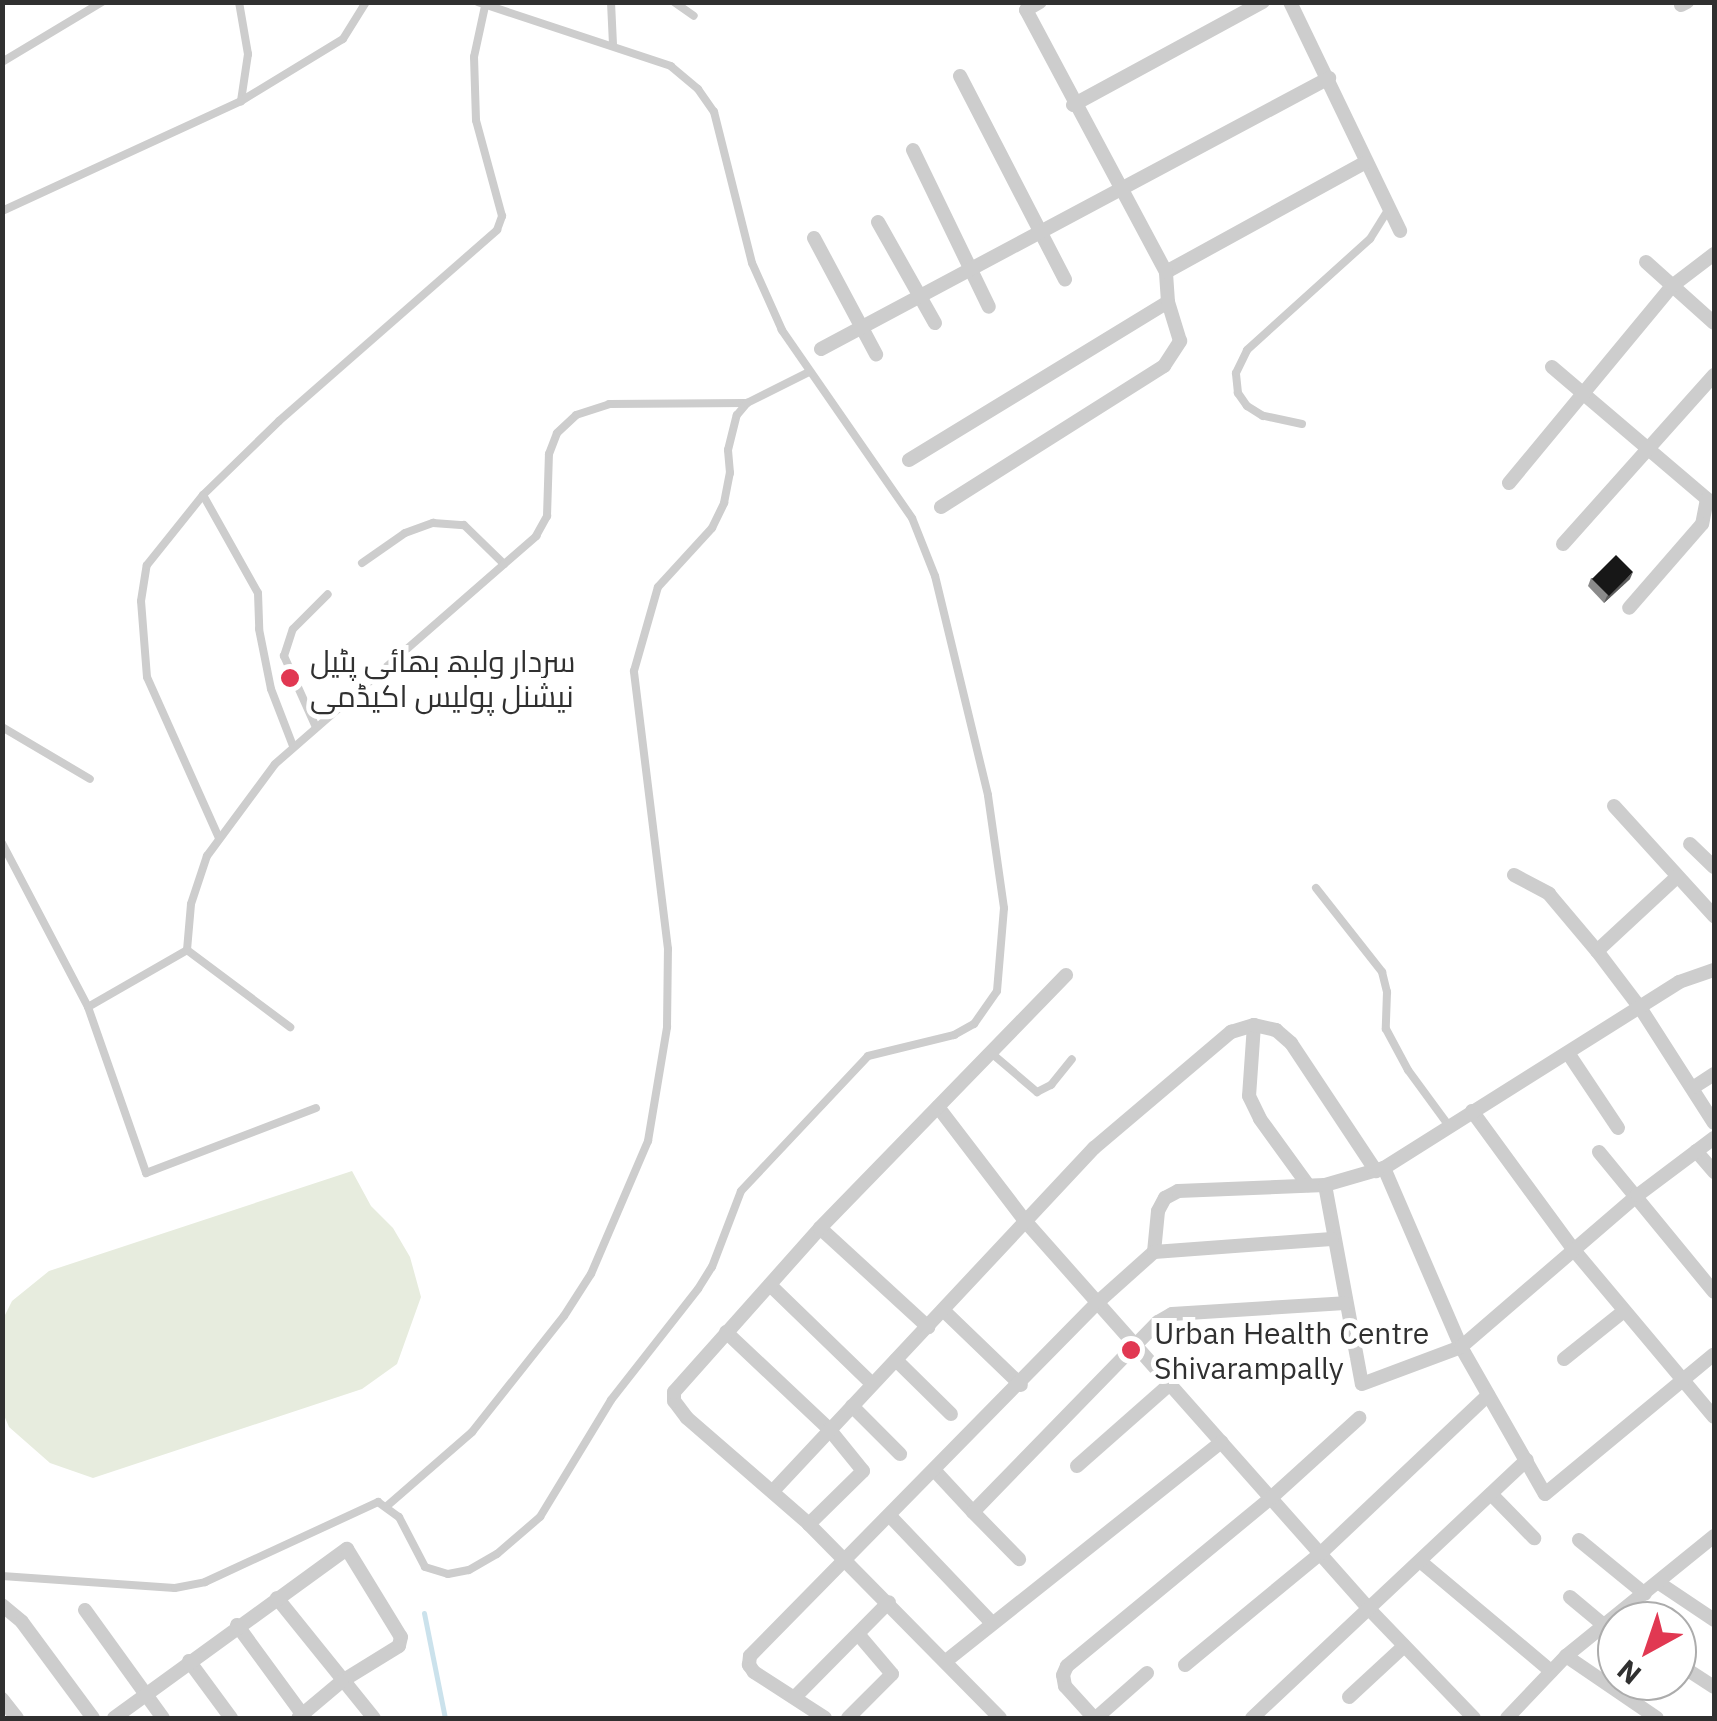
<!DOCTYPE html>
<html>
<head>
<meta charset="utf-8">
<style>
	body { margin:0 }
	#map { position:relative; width:1717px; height:1721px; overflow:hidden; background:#fff; font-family:"IBM Plex Sans",Cairo,sans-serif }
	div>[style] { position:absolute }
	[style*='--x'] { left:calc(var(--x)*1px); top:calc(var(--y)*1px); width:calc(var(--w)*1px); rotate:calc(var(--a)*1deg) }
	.green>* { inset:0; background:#e7ecde }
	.stream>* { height:5px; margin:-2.5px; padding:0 2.5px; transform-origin:2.5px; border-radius:2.5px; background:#cbe2ec }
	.service>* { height:8px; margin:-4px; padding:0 4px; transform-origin:4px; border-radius:4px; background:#cdcdcd }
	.minor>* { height:14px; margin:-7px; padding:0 7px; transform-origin:7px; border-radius:7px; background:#cdcdcd }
	.wall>* { inset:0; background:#8b8b8b }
	.shaded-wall>* { inset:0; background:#5d5d5d }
	.building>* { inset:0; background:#171717; transform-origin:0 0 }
	.dots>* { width:28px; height:28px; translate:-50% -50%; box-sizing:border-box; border:5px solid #fff; border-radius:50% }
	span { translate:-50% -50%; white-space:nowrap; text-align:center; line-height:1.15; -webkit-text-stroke:10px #fff; paint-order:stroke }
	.poi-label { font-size:30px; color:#303030 }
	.left { translate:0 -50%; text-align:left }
	.frame { position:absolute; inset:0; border:5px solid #303030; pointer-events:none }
	.north { position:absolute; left:1597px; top:1601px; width:100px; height:100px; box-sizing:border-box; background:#fff; border:2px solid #acacac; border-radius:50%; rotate:220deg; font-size:28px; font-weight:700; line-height:40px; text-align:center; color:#303030 }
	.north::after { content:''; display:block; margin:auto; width:35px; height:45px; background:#e13852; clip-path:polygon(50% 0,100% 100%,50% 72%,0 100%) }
</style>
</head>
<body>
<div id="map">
	<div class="green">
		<div style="clip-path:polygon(352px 1171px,371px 1206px,393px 1228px,410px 1257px,421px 1297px,397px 1364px,362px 1389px,93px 1478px,50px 1463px,9px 1427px,3px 1413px,3px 1319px,12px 1301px,49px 1271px)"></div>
	</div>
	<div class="stream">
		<div style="--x:424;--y:1613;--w:107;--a:78.7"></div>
	</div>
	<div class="service">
		<div style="--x:239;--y:2;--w:53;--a:80.2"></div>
		<div style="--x:248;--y:54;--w:48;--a:98.5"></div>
		<div style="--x:611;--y:2;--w:43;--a:87.3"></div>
		<div style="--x:674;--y:2;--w:24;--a:35"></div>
		<div style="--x:2;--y:62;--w:117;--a:-31"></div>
		<div style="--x:2;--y:211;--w:263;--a:-24.7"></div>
		<div style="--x:241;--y:101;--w:119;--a:-31.3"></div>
		<div style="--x:343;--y:39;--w:44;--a:-58.1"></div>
		<div style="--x:1302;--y:424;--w:40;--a:-168"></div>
		<div style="--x:1263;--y:416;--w:19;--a:-148"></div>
		<div style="--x:1247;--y:406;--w:16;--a:-125"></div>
		<div style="--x:1238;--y:393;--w:20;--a:-96"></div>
		<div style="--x:1236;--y:373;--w:25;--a:-64"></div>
		<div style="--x:1247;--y:350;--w:166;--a:-42.1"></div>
		<div style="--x:1370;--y:239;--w:36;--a:-58"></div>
		<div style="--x:203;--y:495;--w:112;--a:60.7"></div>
		<div style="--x:258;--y:593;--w:36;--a:88"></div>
		<div style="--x:259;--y:629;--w:61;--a:78.7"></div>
		<div style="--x:271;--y:689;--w:61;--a:68.9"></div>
		<div style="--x:362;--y:563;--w:52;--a:-34.9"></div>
		<div style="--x:405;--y:533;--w:30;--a:-20"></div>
		<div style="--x:433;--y:523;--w:31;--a:4"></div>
		<div style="--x:464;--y:525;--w:56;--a:44.3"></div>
		<div style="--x:315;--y:725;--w:76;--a:-114.2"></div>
		<div style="--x:284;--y:656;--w:28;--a:-72"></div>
		<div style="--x:293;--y:629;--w:49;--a:-45"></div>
		<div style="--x:2;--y:727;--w:102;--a:30.6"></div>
		<div style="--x:219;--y:838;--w:176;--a:-114.1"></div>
		<div style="--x:147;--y:677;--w:76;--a:-94.5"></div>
		<div style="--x:141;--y:601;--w:36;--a:-81"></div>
		<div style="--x:147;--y:565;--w:90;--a:-51.3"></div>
		<div style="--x:203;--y:495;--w:106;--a:-44.2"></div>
		<div style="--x:279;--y:421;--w:290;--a:-41.2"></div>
		<div style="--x:497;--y:230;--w:15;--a:-70"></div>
		<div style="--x:502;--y:216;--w:99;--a:-105.2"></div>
		<div style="--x:476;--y:120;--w:63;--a:-91.8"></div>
		<div style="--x:474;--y:57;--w:52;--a:-77.8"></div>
		<div style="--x:2;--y:843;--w:185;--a:62.3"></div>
		<div style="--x:88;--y:1007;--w:176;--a:70.7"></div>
		<div style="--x:146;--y:1173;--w:182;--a:-20.9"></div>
		<div style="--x:1316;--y:888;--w:107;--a:51.8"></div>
		<div style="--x:1382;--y:972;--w:21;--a:76"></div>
		<div style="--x:1387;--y:992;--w:37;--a:92"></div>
		<div style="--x:1386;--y:1029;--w:47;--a:61.8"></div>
		<div style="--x:1408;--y:1070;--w:69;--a:53.8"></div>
		<div style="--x:187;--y:950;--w:46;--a:-85"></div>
		<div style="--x:191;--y:904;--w:51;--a:-71.6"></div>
		<div style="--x:207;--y:856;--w:114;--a:-53.5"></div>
		<div style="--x:275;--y:764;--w:347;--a:-41.1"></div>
		<div style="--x:536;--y:536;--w:23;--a:-61"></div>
		<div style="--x:547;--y:516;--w:62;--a:-88.2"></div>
		<div style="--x:549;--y:454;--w:22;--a:-69"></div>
		<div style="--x:557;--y:433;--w:26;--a:-43"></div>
		<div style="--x:576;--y:415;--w:35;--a:-18"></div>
		<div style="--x:609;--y:404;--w:138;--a:-0.4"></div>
		<div style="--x:88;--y:1007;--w:114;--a:-29.9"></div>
		<div style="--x:187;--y:950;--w:129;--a:36.8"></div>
		<div style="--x:990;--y:1052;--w:62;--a:40.4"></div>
		<div style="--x:1037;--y:1092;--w:16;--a:-27"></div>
		<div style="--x:1051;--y:1085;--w:33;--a:-51"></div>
		<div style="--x:387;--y:1506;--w:113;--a:-41"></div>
		<div style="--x:472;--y:1432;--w:148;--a:-51.6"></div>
		<div style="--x:564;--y:1316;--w:50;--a:-57.3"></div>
		<div style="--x:591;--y:1274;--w:145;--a:-66.8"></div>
		<div style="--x:648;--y:1141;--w:116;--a:-80.5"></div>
		<div style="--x:667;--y:1027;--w:78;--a:-89.3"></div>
		<div style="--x:668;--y:949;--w:280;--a:-97"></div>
		<div style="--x:634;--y:671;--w:87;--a:-74.1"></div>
		<div style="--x:658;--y:587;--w:80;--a:-47.5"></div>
		<div style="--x:712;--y:528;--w:28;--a:-64"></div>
		<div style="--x:724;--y:503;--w:31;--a:-79"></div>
		<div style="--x:730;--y:473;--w:23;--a:-95"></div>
		<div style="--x:728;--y:450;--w:36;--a:-76"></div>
		<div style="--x:737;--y:415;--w:16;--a:-50"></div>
		<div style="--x:747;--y:403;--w:69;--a:-26.6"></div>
		<div style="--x:2;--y:1576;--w:173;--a:4"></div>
		<div style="--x:175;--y:1588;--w:31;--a:-11"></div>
		<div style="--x:205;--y:1582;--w:191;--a:-24.8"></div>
		<div style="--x:378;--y:1502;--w:26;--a:36"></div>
		<div style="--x:399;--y:1517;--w:56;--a:62.5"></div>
		<div style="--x:425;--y:1567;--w:24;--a:17"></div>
		<div style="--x:448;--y:1574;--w:21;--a:-11"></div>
		<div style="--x:469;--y:1570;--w:32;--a:-30"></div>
		<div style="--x:497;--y:1554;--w:57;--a:-40.7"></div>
		<div style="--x:540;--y:1517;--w:137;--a:-58.7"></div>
		<div style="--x:611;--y:1400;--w:141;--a:-51.9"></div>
		<div style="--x:698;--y:1289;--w:26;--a:-58"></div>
		<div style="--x:712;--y:1267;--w:81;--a:-69.1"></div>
		<div style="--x:741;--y:1191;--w:185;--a:-46.7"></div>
		<div style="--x:868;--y:1056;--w:89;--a:-13.7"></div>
		<div style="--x:954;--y:1035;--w:23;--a:-29"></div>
		<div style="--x:974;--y:1024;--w:40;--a:-55.1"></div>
		<div style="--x:997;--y:991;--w:83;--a:-85.2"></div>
		<div style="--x:1004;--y:908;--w:114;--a:-98.1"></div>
		<div style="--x:988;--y:795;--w:225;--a:-103.6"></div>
		<div style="--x:935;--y:576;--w:62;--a:-111.6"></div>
		<div style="--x:912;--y:518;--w:229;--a:-124.7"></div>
		<div style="--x:782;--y:330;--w:73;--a:-114.1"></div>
		<div style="--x:752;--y:263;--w:156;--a:-104.1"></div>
		<div style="--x:714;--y:112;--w:28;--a:-125"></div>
		<div style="--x:698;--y:89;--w:35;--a:-140"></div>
		<div style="--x:671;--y:66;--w:203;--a:-161.7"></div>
	</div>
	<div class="minor">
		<div style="--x:1290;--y:2;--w:254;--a:64.3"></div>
		<div style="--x:1681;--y:5;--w:7;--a:-27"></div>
		<div style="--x:960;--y:76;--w:229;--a:62.7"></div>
		<div style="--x:1073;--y:105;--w:216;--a:-28.5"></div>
		<div style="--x:913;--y:150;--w:174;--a:64.2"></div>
		<div style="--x:878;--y:222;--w:116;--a:60.6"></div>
		<div style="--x:814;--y:238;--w:132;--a:61.9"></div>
		<div style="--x:1646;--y:262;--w:91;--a:41.9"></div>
		<div style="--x:1166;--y:272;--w:228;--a:-28.8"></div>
		<div style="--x:821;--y:349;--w:576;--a:-28.08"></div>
		<div style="--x:1552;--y:367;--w:204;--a:40.4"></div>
		<div style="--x:1707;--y:499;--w:25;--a:101"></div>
		<div style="--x:1702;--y:524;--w:111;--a:131"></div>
		<div style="--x:909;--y:460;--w:303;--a:-31.4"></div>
		<div style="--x:1509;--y:483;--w:256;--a:-50.4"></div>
		<div style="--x:1672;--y:286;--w:53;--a:-37.3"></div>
		<div style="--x:941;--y:507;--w:264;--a:-32.3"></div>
		<div style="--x:1164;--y:366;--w:30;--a:-57"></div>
		<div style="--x:1180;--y:341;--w:41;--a:-107.1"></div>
		<div style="--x:1168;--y:302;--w:30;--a:-94"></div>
		<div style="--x:1166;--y:272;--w:297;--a:-118.1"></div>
		<div style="--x:1026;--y:10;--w:16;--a:-30"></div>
		<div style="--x:1563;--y:544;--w:227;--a:-48.2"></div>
		<div style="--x:1614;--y:806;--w:149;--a:47.7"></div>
		<div style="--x:1690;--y:844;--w:33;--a:44"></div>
		<div style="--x:1514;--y:875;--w:40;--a:28"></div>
		<div style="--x:1549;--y:894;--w:75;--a:49.9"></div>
		<div style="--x:1597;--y:951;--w:73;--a:52.8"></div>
		<div style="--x:1641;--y:1009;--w:135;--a:57.4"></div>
		<div style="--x:1597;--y:951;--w:109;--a:-42.8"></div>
		<div style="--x:1254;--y:1025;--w:71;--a:94"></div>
		<div style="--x:1249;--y:1096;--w:25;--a:64"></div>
		<div style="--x:1260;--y:1119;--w:82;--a:54"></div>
		<div style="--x:1568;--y:1053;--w:90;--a:56.3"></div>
		<div style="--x:1694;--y:1087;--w:24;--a:-33"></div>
		<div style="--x:938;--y:1107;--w:145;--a:52.6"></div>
		<div style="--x:1026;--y:1222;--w:519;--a:48.44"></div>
		<div style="--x:1370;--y:1610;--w:150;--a:46.1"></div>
		<div style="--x:1472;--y:1111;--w:171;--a:53.8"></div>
		<div style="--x:1573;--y:1249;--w:219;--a:50"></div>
		<div style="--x:1696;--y:1151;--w:28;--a:49"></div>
		<div style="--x:1599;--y:1152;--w:181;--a:50.6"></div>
		<div style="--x:1384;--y:1168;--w:195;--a:66.7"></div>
		<div style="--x:1461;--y:1347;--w:169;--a:60.3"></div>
		<div style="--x:1545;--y:1494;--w:219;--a:-39.6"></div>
		<div style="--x:1325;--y:1185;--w:202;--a:79.5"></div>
		<div style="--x:1362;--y:1384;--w:106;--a:-20.5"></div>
		<div style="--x:1461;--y:1347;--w:233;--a:-40.7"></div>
		<div style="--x:1638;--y:1195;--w:95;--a:-36.9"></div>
		<div style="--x:820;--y:1228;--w:147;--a:42.5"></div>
		<div style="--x:1154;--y:1252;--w:41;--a:-84.4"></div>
		<div style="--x:1158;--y:1211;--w:15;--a:-62"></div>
		<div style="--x:1165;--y:1198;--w:15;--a:-28"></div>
		<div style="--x:1178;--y:1191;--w:147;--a:-2.3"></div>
		<div style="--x:1325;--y:1185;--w:61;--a:-16.1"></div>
		<div style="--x:1384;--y:1168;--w:349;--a:-32.2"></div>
		<div style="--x:1679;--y:982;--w:37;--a:-19"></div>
		<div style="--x:770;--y:1285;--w:142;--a:44.1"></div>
		<div style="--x:943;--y:1310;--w:108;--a:43.9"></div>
		<div style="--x:726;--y:1332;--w:141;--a:43.3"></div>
		<div style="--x:829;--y:1429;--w:54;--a:51"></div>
		<div style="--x:863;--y:1471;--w:76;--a:135.5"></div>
		<div style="--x:1564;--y:1359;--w:77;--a:-38.7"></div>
		<div style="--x:896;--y:1360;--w:77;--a:44.5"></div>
		<div style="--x:852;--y:1406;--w:68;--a:45"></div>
		<div style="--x:1077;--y:1466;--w:124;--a:-41.4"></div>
		<div style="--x:935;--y:1471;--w:56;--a:47.2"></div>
		<div style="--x:973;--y:1512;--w:265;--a:-45.8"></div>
		<div style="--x:1158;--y:1322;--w:16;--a:-30"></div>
		<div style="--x:1172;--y:1314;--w:173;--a:-3.6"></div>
		<div style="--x:773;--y:1491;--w:470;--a:-46.9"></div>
		<div style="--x:1094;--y:1148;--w:180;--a:-40.3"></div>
		<div style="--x:1231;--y:1032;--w:24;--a:-17"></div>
		<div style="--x:1254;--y:1025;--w:23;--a:13"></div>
		<div style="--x:1276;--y:1030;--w:20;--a:41"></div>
		<div style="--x:1291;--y:1043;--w:154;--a:56.4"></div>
		<div style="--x:1491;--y:1494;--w:62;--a:45.7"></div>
		<div style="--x:973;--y:1512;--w:66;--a:45.6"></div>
		<div style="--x:890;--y:1516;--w:148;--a:46.4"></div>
		<div style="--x:1579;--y:1540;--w:85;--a:39.3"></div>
		<div style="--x:1421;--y:1562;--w:170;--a:40"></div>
		<div style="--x:1659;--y:1583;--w:66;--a:33.9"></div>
		<div style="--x:1570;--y:1597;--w:47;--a:39.8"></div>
		<div style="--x:277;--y:1598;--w:154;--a:51.1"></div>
		<div style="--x:2;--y:1605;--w:26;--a:40"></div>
		<div style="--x:22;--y:1622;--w:119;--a:53.5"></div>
		<div style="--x:85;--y:1610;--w:133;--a:54.2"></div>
		<div style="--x:237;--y:1625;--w:115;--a:53.8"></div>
		<div style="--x:1566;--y:1656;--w:110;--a:34.3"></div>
		<div style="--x:189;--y:1661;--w:71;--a:53.6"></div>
		<div style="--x:946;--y:1661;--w:352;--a:-38.5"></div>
		<div style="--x:1677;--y:1663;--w:44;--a:33"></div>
		<div style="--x:1185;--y:1665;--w:176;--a:-39.5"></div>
		<div style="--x:1321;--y:1553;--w:230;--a:-43.4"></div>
		<div style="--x:796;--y:1696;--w:132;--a:-45.3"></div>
		<div style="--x:1349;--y:1697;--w:75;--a:-42.8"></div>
		<div style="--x:2;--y:1699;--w:24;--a:52"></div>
		<div style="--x:114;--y:1718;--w:288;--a:-36"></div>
		<div style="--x:347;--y:1549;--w:103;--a:58.5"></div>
		<div style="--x:401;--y:1637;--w:9;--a:103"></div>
		<div style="--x:399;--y:1646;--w:67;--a:148.4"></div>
		<div style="--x:342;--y:1681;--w:57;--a:139.9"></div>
		<div style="--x:825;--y:1718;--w:85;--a:-147.1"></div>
		<div style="--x:754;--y:1672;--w:9;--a:-126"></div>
		<div style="--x:749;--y:1665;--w:9;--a:-84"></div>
		<div style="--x:750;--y:1656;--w:496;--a:-45.5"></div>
		<div style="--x:1098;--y:1302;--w:75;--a:-41.8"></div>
		<div style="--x:1154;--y:1252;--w:178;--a:-4.2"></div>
		<div style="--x:848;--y:1718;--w:62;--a:-45"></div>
		<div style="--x:892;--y:1674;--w:52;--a:-130.4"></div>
		<div style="--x:1000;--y:1718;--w:272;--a:-134.6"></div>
		<div style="--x:809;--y:1524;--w:162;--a:-139"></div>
		<div style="--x:687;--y:1418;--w:21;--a:-127"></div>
		<div style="--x:674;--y:1401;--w:9;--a:-90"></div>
		<div style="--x:674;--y:1392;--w:220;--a:-48.3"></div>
		<div style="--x:820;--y:1228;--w:353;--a:-45.8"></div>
		<div style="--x:1094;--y:1718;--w:43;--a:-132.2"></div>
		<div style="--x:1065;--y:1686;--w:11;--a:-100"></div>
		<div style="--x:1063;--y:1675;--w:10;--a:-66"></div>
		<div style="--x:1067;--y:1666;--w:266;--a:-39.5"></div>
		<div style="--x:1272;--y:1497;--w:118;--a:-42.2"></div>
		<div style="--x:1096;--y:1718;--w:68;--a:-41.4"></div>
		<div style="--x:1252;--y:1718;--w:377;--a:-43.2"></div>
		<div style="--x:1507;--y:1718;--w:86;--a:-46.4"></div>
		<div style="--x:1566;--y:1656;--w:191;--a:-39"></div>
	</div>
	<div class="wall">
		<div style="clip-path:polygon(1591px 578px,1630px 579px,1604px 603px,1588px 586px)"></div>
	</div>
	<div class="shaded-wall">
		<div style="clip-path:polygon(1633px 572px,1630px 579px,1604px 603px,1607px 596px)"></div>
	</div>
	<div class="building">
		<div style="left:1616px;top:555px;width:24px;height:34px;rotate:45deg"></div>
	</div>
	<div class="dots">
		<div style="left:290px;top:678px;background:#e13852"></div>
		<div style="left:1131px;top:1350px;background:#e13852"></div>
	</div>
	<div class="poi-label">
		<span class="left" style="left:310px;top:678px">سردار ولبھ بھائی پٹیل<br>نیشنل پولیس اکیڈمی</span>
		<span class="left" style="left:1154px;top:1350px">Urban Health Centre<br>Shivarampally</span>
	</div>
	<div class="frame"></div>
	<div class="north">N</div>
</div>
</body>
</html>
